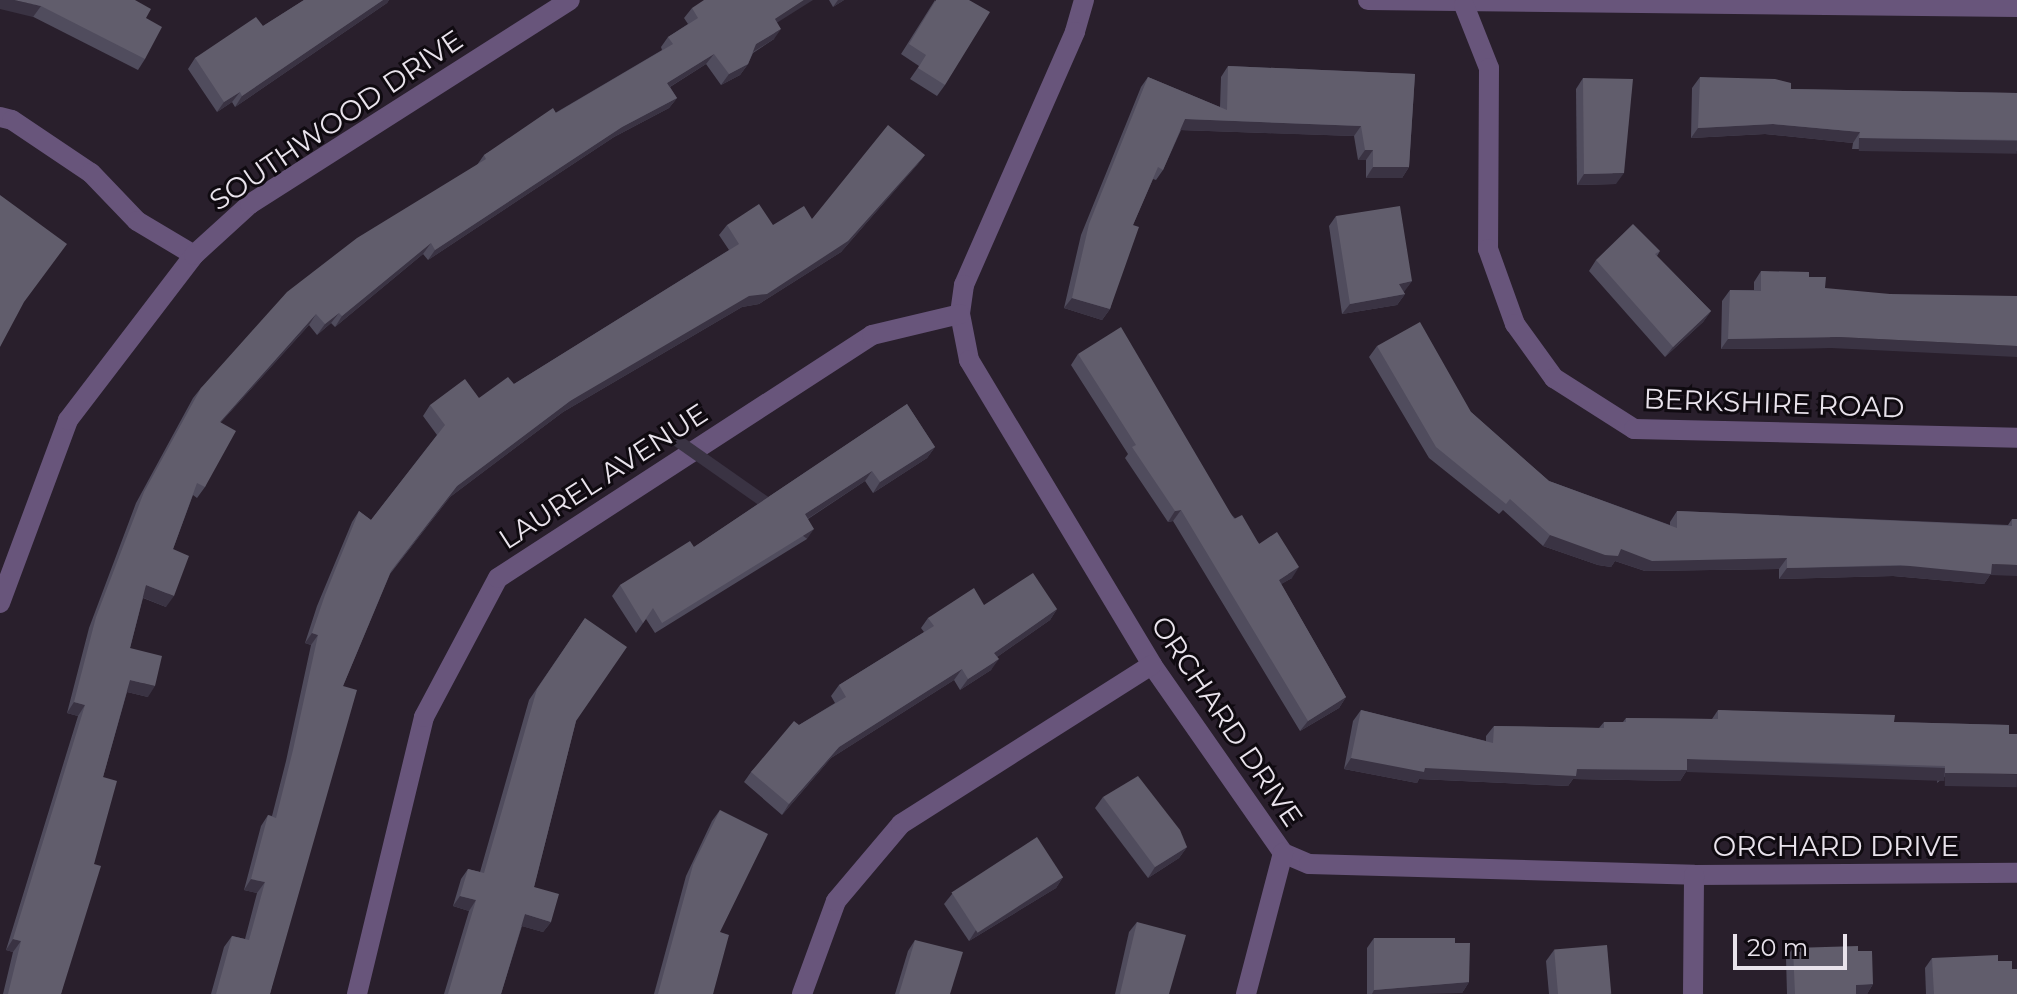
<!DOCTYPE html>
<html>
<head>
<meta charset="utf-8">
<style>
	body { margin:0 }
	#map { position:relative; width:2017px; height:994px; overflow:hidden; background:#291f2c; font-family:Montserrat,sans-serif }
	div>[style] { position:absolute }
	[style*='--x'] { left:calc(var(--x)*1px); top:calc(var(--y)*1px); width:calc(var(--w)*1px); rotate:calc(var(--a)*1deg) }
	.minor>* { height:20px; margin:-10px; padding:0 10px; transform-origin:10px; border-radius:10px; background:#68557b }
	.wall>* { inset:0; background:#504c5d }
	.shaded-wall>* { inset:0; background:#3a3343; transform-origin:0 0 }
	.building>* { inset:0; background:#615d6c; transform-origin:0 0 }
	span { translate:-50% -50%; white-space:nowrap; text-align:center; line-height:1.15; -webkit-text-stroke:6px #0f0a10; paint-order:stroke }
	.street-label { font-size:28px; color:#e9e3ec }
	.scale { position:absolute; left:1733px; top:934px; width:114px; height:36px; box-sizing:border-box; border:4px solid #e9e3ec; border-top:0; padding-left:10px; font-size:24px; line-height:28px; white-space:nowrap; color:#e9e3ec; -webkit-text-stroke:6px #0f0a10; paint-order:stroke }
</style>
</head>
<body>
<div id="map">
	<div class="minor">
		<div style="--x:1084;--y:0;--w:33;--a:106"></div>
		<div style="--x:1075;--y:32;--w:276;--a:113.7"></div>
		<div style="--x:964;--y:285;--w:29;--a:98"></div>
		<div style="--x:960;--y:314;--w:47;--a:78.9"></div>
		<div style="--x:969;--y:360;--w:356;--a:59"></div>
		<div style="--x:1152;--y:665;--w:229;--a:55.1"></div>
		<div style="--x:1283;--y:853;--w:28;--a:23"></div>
		<div style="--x:1309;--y:864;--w:385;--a:1.6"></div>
		<div style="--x:1694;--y:875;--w:323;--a:-0.4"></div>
		<div style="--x:1368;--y:0;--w:649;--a:0.62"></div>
		<div style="--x:1464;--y:5;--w:68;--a:68.4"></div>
		<div style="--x:1489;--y:68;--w:181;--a:90.3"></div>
		<div style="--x:1488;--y:249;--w:80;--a:70.2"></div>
		<div style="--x:1515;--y:324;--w:67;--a:54.2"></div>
		<div style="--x:1554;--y:378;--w:95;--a:32.5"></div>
		<div style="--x:1634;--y:429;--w:383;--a:1.3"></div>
		<div style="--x:0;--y:117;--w:12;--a:14"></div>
		<div style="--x:12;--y:120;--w:95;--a:33.9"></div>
		<div style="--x:91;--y:173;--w:66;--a:46.2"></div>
		<div style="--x:137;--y:221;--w:66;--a:30.8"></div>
		<div style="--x:0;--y:603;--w:195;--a:-69.6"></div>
		<div style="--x:68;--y:420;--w:208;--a:-52.6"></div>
		<div style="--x:194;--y:255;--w:76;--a:-42.3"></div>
		<div style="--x:250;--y:204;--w:379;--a:-32.5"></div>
		<div style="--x:357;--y:994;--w:285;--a:-76.4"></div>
		<div style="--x:424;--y:717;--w:157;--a:-62"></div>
		<div style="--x:498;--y:578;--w:446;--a:-33"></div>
		<div style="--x:872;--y:335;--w:90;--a:-13.4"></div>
		<div style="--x:802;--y:994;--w:99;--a:-69.9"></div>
		<div style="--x:836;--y:901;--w:101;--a:-49.8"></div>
		<div style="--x:901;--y:824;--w:297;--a:-32.4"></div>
		<div style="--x:1246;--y:994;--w:146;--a:-75.3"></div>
		<div style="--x:1693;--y:994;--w:119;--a:-89.5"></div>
	</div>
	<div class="wall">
		<div style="clip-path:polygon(0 0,146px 18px,145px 59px,138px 70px)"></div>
		<div style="clip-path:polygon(304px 0,389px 0,387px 3px,235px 107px,232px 102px,217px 112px,188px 69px,195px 58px,263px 26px)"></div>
		<div style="clip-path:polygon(829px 0,844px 0,833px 7px)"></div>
		<div style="clip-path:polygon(935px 0,945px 85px,937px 96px,910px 79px,919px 66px,901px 54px)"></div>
		<div style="clip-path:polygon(692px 8px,777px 23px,774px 39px,753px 53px,748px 64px,740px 75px,721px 85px,706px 64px,670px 87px,677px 98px,669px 108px,614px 137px,428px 260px,423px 254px,335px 327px,331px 323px,317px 335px,309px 325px,221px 422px,205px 487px,197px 498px,193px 495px,173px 549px,166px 607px,143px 598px,130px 648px,148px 697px,127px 692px,103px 777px,94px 864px,61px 994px,3px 994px,13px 952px,6px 950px,78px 716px,67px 713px,89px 628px,136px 503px,193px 398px,201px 388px,477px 165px,484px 155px,662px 50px,661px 47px,668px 37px,688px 24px,684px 18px)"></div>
		<div style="clip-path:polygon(1228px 66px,1415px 74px,1409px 167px,1402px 178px,1366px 178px,1366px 160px,1358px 160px,1354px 136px,1181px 130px,1163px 170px,1156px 180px,1153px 179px,1133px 225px,1110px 309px,1102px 320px,1064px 308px,1081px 235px,1141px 87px,1148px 77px,1220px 107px,1221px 77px)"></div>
		<div style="clip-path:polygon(1700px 77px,1791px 89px,2017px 93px,2017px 151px,1852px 149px,1853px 143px,1765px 134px,1691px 138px,1692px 88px)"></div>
		<div style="clip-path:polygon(1583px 78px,1616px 184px,1577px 185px,1576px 89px)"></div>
		<div style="clip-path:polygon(925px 155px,917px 165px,841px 252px,759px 304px,742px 307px,563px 412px,450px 497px,390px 574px,343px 686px,270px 994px,211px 994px,224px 947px,232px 936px,245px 939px,257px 893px,244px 890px,261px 826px,268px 815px,272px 816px,286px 761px,311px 645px,305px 643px,317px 606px,352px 522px,359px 511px,371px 520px,437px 435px,423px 416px,430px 405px,479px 398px,514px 384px,729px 250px,719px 235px,727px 225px,773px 225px,812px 219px)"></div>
		<div style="clip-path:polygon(1336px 216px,1412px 281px,1403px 292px,1405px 294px,1397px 305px,1342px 314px,1329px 226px)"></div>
		<div style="clip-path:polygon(1660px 251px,1657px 256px,1711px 311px,1703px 322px,1665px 357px,1589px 271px,1596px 260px)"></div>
		<div style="clip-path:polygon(1761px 271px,1809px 277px,1825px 288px,1831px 348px,1721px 349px,1722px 301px,1730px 290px,1754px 290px,1754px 282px)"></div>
		<div style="clip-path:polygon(1377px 346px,1471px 412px,1549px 481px,1670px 525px,1670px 522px,1677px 511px,2008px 525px,2012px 519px,2017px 519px,1990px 575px,1984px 584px,1893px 576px,1779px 579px,1779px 569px,1645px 571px,1615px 561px,1611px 567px,1598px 565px,1543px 546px,1503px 510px,1499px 514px,1429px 458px,1369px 357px)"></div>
		<div style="clip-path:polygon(1078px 354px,1292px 578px,1281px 584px,1346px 697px,1339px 708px,1300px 731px,1173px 521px,1168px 522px,1125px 458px,1128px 454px,1071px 365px)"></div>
		<div style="clip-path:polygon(907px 404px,935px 447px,927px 458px,873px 493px,865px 481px,808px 519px,807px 539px,655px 633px,646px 619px,636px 633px,612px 596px,620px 585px,694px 547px)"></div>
		<div style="clip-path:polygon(984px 605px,1057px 609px,1050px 620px,997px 657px,991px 670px,960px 690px,954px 680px,831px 758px,782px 815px,744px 782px,751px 772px,799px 725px,835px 703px,831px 696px,839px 685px,924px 632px,921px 628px,928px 618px)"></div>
		<div style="clip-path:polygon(585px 618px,576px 721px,534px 887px,551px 922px,543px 932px,522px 926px,501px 994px,444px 994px,469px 911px,453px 906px,461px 879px,468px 869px,480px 872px,529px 700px)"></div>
		<div style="clip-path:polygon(1361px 710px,1486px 741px,1486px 736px,1494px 726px,1599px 728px,1604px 722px,1623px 722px,1626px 718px,1712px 719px,1718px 710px,1894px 722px,2009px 725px,1937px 783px,1938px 776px,1687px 770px,1680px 781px,1573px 779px,1568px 786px,1419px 779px,1417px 783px,1344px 769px,1353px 721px)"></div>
		<div style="clip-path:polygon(1103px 797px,1187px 847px,1179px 858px,1148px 878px,1095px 808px)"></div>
		<div style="clip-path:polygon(720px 810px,720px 932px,713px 994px,654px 994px,686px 876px,712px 821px)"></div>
		<div style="clip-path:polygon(1063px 877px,1056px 888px,969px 941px,944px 904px,952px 894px)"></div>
		<div style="clip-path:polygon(1137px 922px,1169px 994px,1115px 994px,1129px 932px)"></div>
		<div style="clip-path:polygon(1374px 938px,1455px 943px,1469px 982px,1462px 993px,1367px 994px,1367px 948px)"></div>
		<div style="clip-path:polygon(915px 940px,950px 994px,895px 994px,908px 951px)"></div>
		<div style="clip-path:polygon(1793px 948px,1858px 951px,1873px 984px,1867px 994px,1787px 994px,1786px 958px)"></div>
		<div style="clip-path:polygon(1554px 950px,1611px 994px,1549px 994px,1546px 961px)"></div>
		<div style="clip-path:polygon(1932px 958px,1998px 961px,2012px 969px,2017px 994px,1926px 994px,1925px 968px)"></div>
	</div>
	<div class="shaded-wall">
		<div style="clip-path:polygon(0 0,14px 0,41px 6px,33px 17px,0 9px)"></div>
		<div style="clip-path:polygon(383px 0,389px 0,387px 3px,235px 107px,242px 96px)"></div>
		<div style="clip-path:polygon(804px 0,813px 0,767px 29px,775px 19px)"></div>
		<div style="clip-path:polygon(838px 0,844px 0,833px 7px)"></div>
		<div style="clip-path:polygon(781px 29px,774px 39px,748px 55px,756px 44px)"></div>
		<div style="clip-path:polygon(714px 54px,706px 64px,660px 93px,667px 83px)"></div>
		<div style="clip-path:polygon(748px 64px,740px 75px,721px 85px,729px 74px)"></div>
		<div style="clip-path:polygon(240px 92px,232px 102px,217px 112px,224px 102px)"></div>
		<div style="clip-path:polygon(677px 98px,669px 108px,614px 137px,428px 260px,435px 250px,622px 127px)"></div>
		<div style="clip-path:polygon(1185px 119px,1361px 126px,1354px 136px,1178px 130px)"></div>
		<div style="clip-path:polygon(1773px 124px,1860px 132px,1853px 143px,1765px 134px,1691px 138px,1698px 128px)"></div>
		<div style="left:1859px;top:138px;width:158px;height:13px;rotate:1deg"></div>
		<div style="clip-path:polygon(1365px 150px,1373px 150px,1366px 160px,1358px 160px)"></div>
		<div style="clip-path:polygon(925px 155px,917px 165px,841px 252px,759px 304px,742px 307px,563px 412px,450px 497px,383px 582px,457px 486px,570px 401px)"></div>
		<div style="clip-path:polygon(1373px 167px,1409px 167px,1402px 178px,1366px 178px)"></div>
		<div style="clip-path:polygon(1624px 173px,1616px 184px,1577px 185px,1584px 174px)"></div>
		<div style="clip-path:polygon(431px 243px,423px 254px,335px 327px,342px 316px)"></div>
		<div style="clip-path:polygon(1412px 281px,1404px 292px,1392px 295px,1399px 284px)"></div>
		<div style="clip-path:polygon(1405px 294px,1397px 305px,1342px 314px,1350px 304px)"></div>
		<div style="clip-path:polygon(1072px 298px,1110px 309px,1102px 320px,1064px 308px)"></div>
		<div style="clip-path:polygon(1711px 311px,1703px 322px,1665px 357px,1673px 347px)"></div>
		<div style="clip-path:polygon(339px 313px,331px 323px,317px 335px,325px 324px)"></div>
		<div style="clip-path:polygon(316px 314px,309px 325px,212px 432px,220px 422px)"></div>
		<div style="clip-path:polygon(1839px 337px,2017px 346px,2017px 357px,1831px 348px,1721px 349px,1728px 339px)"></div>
		<div style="clip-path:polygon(935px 447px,927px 458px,873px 493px,880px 482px)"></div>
		<div style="clip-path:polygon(872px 471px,865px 481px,798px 525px,805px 514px)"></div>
		<div style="clip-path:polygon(1181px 510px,1173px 521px,1168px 522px,1175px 511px)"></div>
		<div style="left:814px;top:529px;width:12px;height:179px;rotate:125deg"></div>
		<div style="clip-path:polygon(1550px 535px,1621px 549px,1787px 558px,1779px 569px,1645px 571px,1615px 561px,1611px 567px,1598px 565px,1543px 546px)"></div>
		<div style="clip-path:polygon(1992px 564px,2017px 565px,2017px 576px,1990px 575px,1984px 584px,1893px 576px,1779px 579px,1787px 568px)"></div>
		<div style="clip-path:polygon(1299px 567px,1292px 578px,1271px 590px,1279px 580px)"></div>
		<div style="clip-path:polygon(146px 585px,174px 596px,166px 607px,139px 596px)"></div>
		<div style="clip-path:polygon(1057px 609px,1050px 620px,987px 664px,994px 653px)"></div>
		<div style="clip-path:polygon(312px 633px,318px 635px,311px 645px,305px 643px)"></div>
		<div style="clip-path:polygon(999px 659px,991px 670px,960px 690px,968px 679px)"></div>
		<div style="clip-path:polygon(962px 669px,954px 680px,831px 758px,782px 815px,789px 804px,839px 747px)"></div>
		<div style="clip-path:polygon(130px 680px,155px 686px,148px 697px,123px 691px)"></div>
		<div style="clip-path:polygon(1346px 697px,1339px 708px,1300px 731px,1308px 721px)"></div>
		<div style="clip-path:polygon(74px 702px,85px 705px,78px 716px,67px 713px)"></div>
		<div style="clip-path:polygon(1351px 758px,1425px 768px,1687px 770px,1680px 781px,1573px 779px,1568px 786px,1419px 779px,1417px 783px,1344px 769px)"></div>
		<div style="left:1687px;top:759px;width:258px;height:13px;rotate:2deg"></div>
		<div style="left:1945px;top:773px;width:72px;height:13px;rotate:1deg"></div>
		<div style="clip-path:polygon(1187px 847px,1179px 858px,1148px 878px,1155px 867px)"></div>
		<div style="clip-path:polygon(1063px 877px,1056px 888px,969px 941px,976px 930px)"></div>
		<div style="clip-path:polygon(251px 879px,265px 882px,257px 893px,244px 890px)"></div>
		<div style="clip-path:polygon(460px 896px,476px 900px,469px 911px,453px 906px)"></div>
		<div style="clip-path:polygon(525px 914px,551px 922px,543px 932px,518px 925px)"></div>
		<div style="clip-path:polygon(13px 939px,21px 941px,13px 952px,6px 950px)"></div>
		<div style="clip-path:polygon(1469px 982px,1462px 993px,1372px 994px,1374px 990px)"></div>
		<div style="clip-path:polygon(1873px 984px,1867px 994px,1850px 994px,1856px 985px)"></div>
	</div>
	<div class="building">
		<div style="clip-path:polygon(14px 0,135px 0,151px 9px,146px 18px,162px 27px,145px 59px,41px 6px)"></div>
		<div style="clip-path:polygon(304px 0,383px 0,242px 96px,240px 92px,224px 102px,195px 58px,256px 17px,263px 26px)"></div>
		<div style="clip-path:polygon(704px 0,804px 0,775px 19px,781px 29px,756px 44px,748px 64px,729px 74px,714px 54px,667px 83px,677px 98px,622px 127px,435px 250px,431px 243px,342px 316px,339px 313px,325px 324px,316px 314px,220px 422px,236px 431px,205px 487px,197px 483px,173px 549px,189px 556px,174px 596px,146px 585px,130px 648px,162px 656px,155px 686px,130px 680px,103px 777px,117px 781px,94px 864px,101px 866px,61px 994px,8px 994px,21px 941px,13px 939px,85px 705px,74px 702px,96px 617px,144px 492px,201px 388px,287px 292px,357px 238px,486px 159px,484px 155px,553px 108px,556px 113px,673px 44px,668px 37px,698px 18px,692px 8px)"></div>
		<div style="clip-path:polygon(936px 0,969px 0,990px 12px,945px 85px,918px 68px,926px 55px,909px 44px)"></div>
		<div style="clip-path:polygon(1228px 66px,1415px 74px,1409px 167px,1373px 167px,1373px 150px,1365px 150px,1361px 126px,1185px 119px,1163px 170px,1158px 167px,1133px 225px,1139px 227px,1110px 309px,1072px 298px,1089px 224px,1148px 77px,1227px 110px)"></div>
		<div style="clip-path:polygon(1700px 77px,1775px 79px,1791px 83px,1791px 89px,2017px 93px,2017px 140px,1859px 138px,1860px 132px,1773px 124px,1698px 128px)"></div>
		<div style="clip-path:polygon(1583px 78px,1633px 79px,1624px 173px,1584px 174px)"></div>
		<div style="clip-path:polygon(888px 125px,925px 155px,848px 241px,767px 294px,749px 296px,570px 401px,457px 486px,391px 571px,343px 686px,357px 690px,270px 994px,216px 994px,232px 936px,249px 940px,265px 882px,251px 879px,268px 815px,276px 818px,293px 750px,318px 635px,312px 633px,325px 595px,359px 511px,371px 520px,445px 425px,430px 405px,465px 379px,479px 398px,508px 377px,514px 384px,739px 244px,727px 225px,759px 204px,773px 225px,804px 206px,812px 219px)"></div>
		<div style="clip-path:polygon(0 195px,67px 244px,24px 302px,0 347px)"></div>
		<div style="clip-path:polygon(1400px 206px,1412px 281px,1399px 284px,1405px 294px,1350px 304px,1336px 216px)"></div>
		<div style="clip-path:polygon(1633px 224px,1660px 251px,1655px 254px,1711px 311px,1673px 347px,1596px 260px)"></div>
		<div style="clip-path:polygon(1761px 271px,1809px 272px,1809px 277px,1826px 277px,1825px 288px,1890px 294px,2017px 296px,2017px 346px,1839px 337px,1728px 339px,1730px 290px,1761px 291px)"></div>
		<div style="clip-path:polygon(1420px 322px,1471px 412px,1549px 481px,1677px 528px,1677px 511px,2012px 526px,2012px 519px,2017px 519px,2017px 565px,1992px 564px,1991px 574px,1900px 565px,1787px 568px,1787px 558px,1652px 561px,1621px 549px,1618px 556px,1605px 555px,1550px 535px,1510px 499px,1506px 504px,1436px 447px,1377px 346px)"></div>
		<div style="clip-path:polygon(1121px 327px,1234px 519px,1242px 515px,1259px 544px,1277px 532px,1299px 567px,1279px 580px,1346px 697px,1308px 721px,1181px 510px,1175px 511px,1132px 447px,1136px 445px,1078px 354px)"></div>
		<div style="clip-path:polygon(907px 404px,935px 447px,880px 482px,872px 471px,805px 514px,814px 529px,662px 623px,653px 608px,643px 623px,620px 585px,690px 541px,694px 547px)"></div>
		<div style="clip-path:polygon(1033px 573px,1057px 609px,994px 653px,999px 659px,968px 679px,962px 669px,839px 747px,789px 804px,751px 772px,794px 721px,799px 725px,846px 697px,839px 685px,934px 626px,928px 618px,974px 588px,984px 605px)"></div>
		<div style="clip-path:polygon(585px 618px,627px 647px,576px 721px,534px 887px,559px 894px,551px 922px,525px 914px,501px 994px,448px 994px,476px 900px,460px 896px,468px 869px,484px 873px,537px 689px)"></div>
		<div style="clip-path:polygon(1361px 710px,1493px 743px,1494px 726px,1604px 728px,1604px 722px,1626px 722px,1626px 718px,1718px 719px,1718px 710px,1895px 715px,1894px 722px,2009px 725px,2009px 734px,2017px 734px,2017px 774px,1945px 773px,1945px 766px,1687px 759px,1687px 770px,1577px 769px,1576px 776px,1425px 768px,1424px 772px,1351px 758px)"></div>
		<div style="clip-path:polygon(1138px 776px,1180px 830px,1187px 847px,1155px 867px,1103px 797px)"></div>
		<div style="clip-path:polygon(720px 810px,768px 834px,720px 932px,729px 935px,713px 994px,658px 994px,693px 865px)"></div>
		<div style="left:1037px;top:837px;width:48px;height:102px;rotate:57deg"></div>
		<div style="clip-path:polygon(1137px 922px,1186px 935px,1169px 994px,1120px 994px)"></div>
		<div style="clip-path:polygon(1374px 938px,1455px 938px,1455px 943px,1470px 943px,1469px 982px,1374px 990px)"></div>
		<div style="clip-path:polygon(915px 940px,963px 952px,950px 994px,899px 994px)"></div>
		<div style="left:1607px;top:945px;width:49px;height:53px;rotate:85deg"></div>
		<div style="clip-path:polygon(1858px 946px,1858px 951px,1872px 951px,1873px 984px,1856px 985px,1856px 994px,1795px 994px,1793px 948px)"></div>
		<div style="clip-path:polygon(1998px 955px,1998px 961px,2012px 961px,2012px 969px,2017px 969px,2017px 994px,1934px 994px,1932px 958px)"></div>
	</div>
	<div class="street-label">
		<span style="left:336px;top:120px;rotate:-34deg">SOUTHWOOD DRIVE</span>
		<span style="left:1774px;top:403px;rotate:2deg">BERKSHIRE ROAD</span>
		<span style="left:603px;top:476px;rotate:-33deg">LAUREL AVENUE</span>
		<span style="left:1227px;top:721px;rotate:56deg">ORCHARD DRIVE</span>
		<span style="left:1836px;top:846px">ORCHARD DRIVE</span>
	</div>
	<div class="scale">20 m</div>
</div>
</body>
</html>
